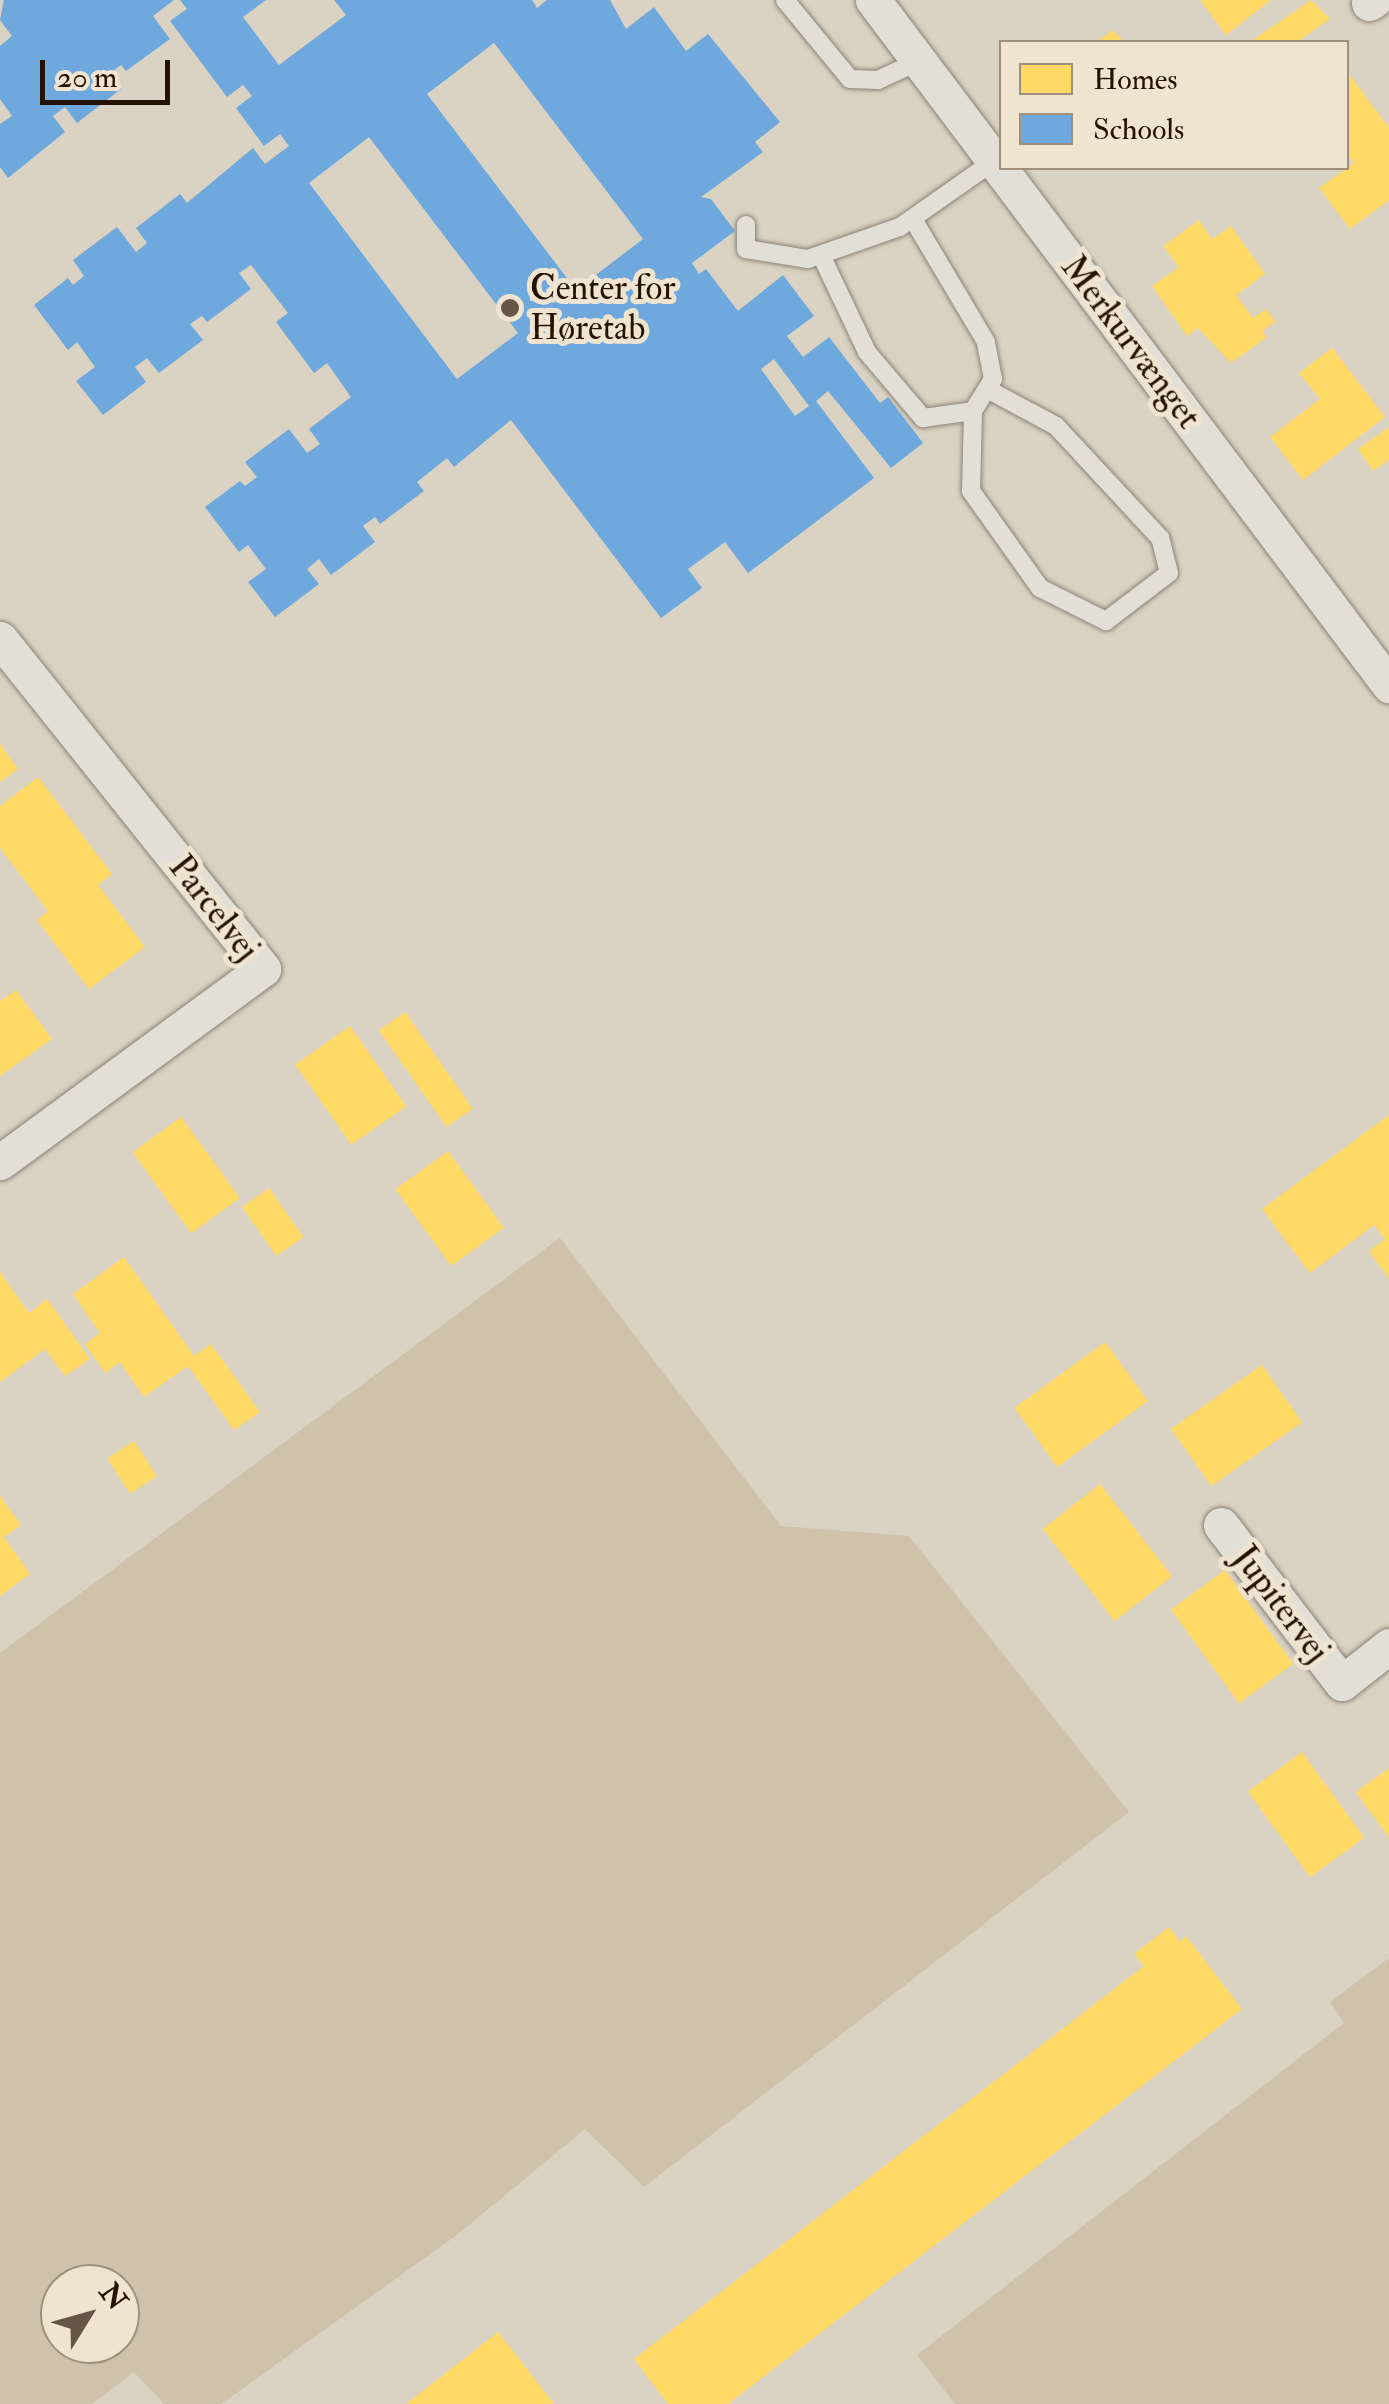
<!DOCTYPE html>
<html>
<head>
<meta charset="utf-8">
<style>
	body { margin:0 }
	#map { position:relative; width:1389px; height:2404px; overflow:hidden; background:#dad2c2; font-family:"IM FELL Double Pica",serif }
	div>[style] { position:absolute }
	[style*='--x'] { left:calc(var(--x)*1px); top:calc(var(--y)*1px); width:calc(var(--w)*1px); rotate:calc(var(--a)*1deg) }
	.green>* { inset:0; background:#cec2ab }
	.homes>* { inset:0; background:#ffd966; transform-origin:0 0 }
	.schools>* { inset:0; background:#6fa8dc }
	.roads { filter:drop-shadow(0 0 2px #8a8377) drop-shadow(0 0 2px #8a8377) }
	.lane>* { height:18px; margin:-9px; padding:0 9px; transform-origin:9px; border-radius:9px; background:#e2dfd6 }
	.street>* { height:35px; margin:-17.5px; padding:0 17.5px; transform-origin:17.5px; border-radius:17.5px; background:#e2dfd6 }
	.dots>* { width:28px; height:28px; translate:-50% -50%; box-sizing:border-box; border:5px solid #eee4d0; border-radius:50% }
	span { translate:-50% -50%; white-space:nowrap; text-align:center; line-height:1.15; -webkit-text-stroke:10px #eee4d0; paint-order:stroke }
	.poi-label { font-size:35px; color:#241200 }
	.left { translate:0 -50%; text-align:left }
	.street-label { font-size:35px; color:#241200 }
	.legend { position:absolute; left:999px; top:40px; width:350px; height:130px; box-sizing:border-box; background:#eee4d0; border:2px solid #9d907d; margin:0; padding:12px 18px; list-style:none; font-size:30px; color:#241200 }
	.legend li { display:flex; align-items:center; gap:20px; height:50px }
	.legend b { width:50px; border:2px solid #9d907d }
	.north { position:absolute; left:40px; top:2264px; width:100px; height:100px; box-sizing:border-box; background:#eee4d0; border:2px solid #9d907d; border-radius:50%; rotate:53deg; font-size:28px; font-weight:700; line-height:40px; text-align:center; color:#241200 }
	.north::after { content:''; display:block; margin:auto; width:35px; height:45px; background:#645544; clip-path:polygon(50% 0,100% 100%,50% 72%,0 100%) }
	.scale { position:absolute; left:40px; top:60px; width:130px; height:45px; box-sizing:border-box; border:5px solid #241200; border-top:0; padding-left:12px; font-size:30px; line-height:35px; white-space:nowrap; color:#241200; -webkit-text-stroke:8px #eee4d0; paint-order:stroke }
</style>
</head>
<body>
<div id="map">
	<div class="green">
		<div style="clip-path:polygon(evenodd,560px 1238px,781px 1526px,909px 1536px,1129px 1812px,644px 2187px,585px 2129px,457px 2235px,221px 2404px,164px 2404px,134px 2372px,92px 2404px,0 2404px,0 1653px,560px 1238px,60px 2284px,120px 2284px,120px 2344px,60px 2344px,60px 2284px)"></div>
		<div style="clip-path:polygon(1389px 1958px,1389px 2404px,955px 2404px,917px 2355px,1344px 2023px,1330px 2002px)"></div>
	</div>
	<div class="homes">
		<div style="clip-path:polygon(1200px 0,1271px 0,1226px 35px)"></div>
		<div style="clip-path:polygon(1311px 0,1330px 19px,1297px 42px,1250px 42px)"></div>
		<div style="clip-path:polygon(1113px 30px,1124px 42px,1097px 42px)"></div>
		<div style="clip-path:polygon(1346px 70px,1389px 128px,1389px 200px,1350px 229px,1319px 188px,1354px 163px,1346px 153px)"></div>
		<div style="clip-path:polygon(1199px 220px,1212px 239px,1231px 226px,1265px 274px,1236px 295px,1253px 318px,1266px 309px,1275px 322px,1262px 331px,1267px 337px,1231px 363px,1198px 328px,1187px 336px,1152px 286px,1179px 267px,1163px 246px)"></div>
		<div style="clip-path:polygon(1332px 348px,1385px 417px,1303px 480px,1270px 437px,1320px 399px,1299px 373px)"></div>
		<div style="clip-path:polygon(1389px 427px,1389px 460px,1373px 471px,1358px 449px)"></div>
		<div style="clip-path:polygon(0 744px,18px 769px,0 782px)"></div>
		<div style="clip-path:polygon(38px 777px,112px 874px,98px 885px,145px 947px,89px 989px,37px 920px,48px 911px,0 848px,0 806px)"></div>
		<div style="clip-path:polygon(16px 990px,52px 1039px,0 1076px,0 1001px)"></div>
		<div style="left:405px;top:1012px;width:118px;height:32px;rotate:55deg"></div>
		<div style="left:350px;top:1026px;width:98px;height:67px;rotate:55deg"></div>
		<div style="clip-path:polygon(1389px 1115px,1389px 1279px,1369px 1251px,1385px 1239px,1374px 1225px,1310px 1273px,1262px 1209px)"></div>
		<div style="left:181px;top:1117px;width:100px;height:60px;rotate:54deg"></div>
		<div style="left:448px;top:1151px;width:95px;height:65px;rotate:54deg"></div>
		<div style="left:269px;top:1188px;width:60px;height:33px;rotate:55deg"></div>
		<div style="clip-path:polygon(124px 1257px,194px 1356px,211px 1344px,260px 1412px,234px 1430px,188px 1366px,144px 1397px,120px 1362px,105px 1373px,85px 1344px,100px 1333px,73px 1294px)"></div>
		<div style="clip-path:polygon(0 1272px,29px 1313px,47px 1299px,90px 1359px,65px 1376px,45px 1349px,0 1382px)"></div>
		<div style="left:1105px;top:1342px;width:73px;height:112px;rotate:54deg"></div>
		<div style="left:1262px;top:1365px;width:70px;height:111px;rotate:55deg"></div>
		<div style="left:134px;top:1441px;width:42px;height:32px;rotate:57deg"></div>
		<div style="left:1100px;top:1484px;width:117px;height:73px;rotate:52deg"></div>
		<div style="clip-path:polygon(0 1496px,21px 1525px,4px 1537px,30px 1574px,0 1596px)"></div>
		<div style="left:1225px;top:1570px;width:116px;height:67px;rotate:54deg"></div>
		<div style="left:1302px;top:1752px;width:106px;height:67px;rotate:54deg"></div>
		<div style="clip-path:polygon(1389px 1768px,1389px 1838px,1356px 1792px)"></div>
		<div style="clip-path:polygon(1169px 1927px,1180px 1942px,1186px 1936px,1242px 2009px,728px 2404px,668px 2404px,634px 2359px,1144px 1966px,1134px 1954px)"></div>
		<div style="clip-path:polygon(498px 2332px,554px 2404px,406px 2404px)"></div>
	</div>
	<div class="schools">
		<div style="clip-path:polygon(4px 0,174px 0,153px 16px,170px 39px,126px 71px,121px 65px,109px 74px,121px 89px,77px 123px,65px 107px,53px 116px,65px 132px,8px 178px,0 167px,0 124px,12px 116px,0 99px,0 46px,12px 36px,0 20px)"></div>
		<div style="clip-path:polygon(evenodd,180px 0,266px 0,243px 17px,279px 65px,346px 15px,334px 0,532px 0,537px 8px,547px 0,610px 0,626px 29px,654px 7px,686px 51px,708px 34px,780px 122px,755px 142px,763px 152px,701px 197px,711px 199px,735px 231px,692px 263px,699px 274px,706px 269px,738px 311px,783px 275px,814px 316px,787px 336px,803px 357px,829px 337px,880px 403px,888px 397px,923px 443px,891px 468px,828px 391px,816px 401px,874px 478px,748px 573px,725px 542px,688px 569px,702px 588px,661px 618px,511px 420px,454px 467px,447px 458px,417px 482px,424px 491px,380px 524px,375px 517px,363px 526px,375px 542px,331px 575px,319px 559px,307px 569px,319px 584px,275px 617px,248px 582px,266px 569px,248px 545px,239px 552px,205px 507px,240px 481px,245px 486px,257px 477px,245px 462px,289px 429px,307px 453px,320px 444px,309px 429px,351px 397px,327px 363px,314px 373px,276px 322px,288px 313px,251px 265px,239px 273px,251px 289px,207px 322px,202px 316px,190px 324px,203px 340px,159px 373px,147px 358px,135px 367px,146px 382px,103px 415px,76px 381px,95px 367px,77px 342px,68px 350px,34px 305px,68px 278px,73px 285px,84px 276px,73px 260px,117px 227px,136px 252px,147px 243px,136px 228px,180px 194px,187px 203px,253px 148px,265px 164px,289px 146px,280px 134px,264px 146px,236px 108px,252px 96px,243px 85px,227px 97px,170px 21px,187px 9px,180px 0,494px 43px,643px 239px,576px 290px,427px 94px,494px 43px,180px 0,369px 137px,518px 333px,457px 379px,309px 183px,369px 137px,180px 0,774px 359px,809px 406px,795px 416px,761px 369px,774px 359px)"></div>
	</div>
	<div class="roads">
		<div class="lane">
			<div style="--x:785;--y:0;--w:102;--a:50.6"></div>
			<div style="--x:850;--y:79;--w:28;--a:2"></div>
			<div style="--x:878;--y:80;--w:45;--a:-24.9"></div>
			<div style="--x:746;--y:225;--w:24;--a:90"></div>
			<div style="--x:746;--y:249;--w:63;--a:9.2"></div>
			<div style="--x:808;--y:259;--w:97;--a:-19.2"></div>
			<div style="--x:900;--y:227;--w:115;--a:-35.1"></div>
			<div style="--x:821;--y:255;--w:107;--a:64.6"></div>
			<div style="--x:867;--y:352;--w:87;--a:49.7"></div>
			<div style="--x:923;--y:418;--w:50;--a:-8"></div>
			<div style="--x:973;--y:411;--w:38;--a:-58"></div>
			<div style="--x:993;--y:379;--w:38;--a:-101"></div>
			<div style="--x:986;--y:342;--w:143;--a:-120.7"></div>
			<div style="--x:973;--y:411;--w:80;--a:91.4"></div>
			<div style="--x:971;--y:491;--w:119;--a:54.6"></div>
			<div style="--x:1040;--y:588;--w:74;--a:26.6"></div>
			<div style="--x:1106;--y:621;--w:79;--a:-37.3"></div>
			<div style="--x:1169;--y:573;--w:36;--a:-104"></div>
			<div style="--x:1160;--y:538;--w:153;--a:-132.9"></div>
			<div style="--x:1056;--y:426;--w:78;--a:-151.8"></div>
		</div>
		<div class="street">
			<div style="--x:873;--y:0;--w:858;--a:53.01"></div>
			<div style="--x:1369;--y:3;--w:6;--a:-31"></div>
			<div style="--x:0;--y:639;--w:422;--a:51.4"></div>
			<div style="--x:263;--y:969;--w:326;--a:143.7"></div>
			<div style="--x:1221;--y:1525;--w:199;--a:52.6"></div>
			<div style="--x:1342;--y:1683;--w:60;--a:-38.2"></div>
		</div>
	</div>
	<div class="dots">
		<div style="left:510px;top:308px;background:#645544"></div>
	</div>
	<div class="poi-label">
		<span class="left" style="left:530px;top:308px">Center for<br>Høretab</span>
	</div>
	<div class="street-label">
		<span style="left:1131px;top:342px;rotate:53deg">Merkurvænget</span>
		<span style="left:214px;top:908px;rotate:52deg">Parcelvej</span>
		<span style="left:1281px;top:1604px;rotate:53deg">Jupitervej</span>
	</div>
	<ul class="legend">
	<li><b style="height:28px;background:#ffd966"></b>Homes</li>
	<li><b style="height:28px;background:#6fa8dc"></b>Schools</li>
	</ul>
	<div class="north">N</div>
	<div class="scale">20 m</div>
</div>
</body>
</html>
